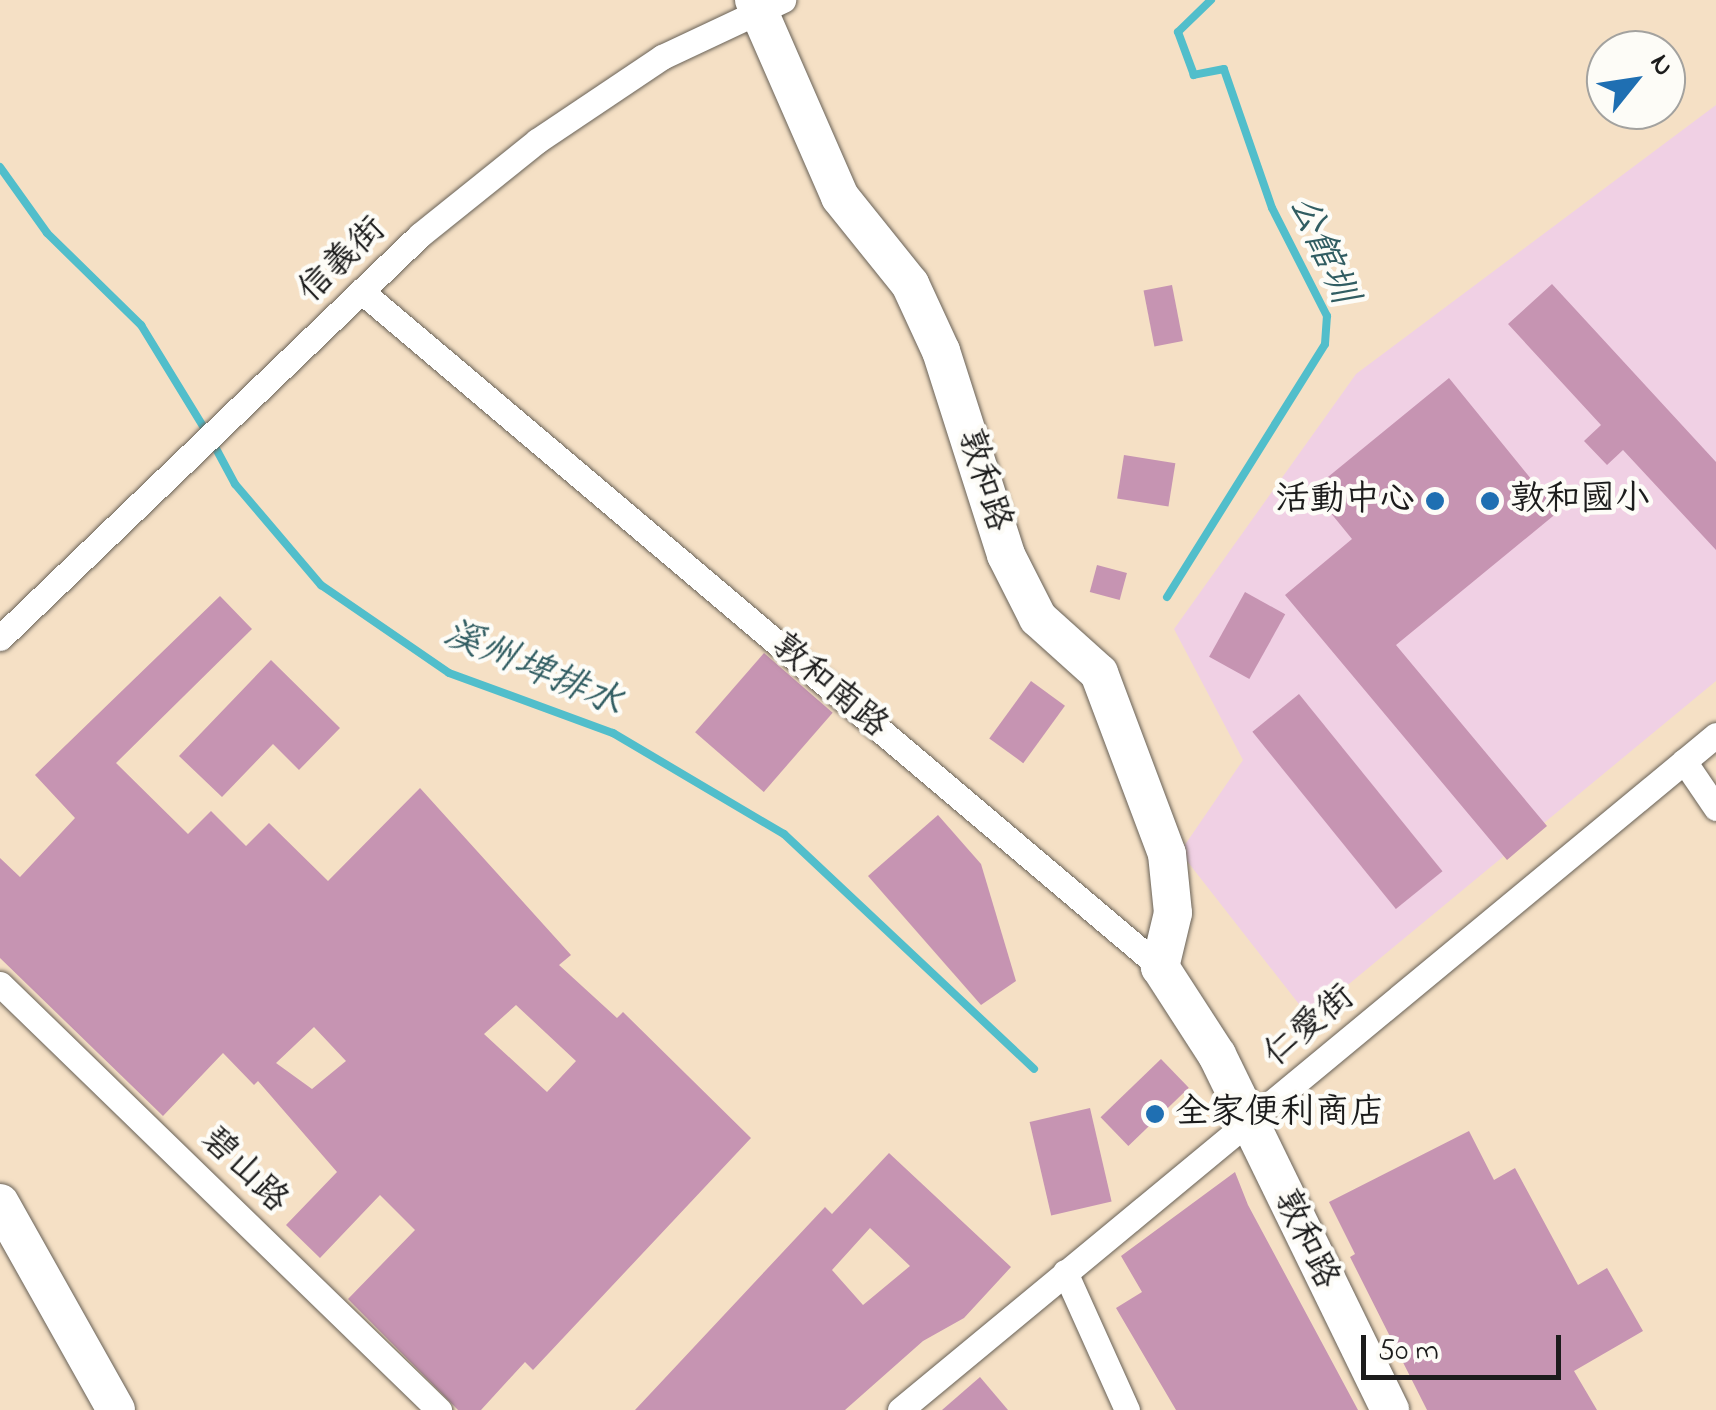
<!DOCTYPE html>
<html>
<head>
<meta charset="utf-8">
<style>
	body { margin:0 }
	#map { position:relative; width:1716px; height:1410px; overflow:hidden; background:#f5e0c5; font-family:"Indie Flower","LXGW WenKai TC",sans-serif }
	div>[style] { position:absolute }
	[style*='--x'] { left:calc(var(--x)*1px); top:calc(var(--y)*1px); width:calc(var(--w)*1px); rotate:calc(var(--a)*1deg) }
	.built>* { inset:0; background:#f0d0e4 }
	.stream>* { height:8px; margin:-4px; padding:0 4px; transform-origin:4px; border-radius:4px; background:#51becb }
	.building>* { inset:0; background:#c694b2; transform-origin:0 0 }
	.roads { filter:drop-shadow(0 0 2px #686157) drop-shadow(0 0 2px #686157) }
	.street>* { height:25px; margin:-12.5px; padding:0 12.5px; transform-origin:12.5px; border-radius:12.5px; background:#fff }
	.secondary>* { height:38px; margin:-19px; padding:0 19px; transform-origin:19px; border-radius:19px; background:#fff }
	.dots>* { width:28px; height:28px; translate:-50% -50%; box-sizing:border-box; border:5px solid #fdfcf7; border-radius:50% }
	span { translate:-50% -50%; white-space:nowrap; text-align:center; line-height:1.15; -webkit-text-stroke:9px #fdfcf7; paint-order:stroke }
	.street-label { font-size:35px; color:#1c1c1c }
	.poi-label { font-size:35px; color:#1c1c1c }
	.right { translate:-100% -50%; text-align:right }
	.left { translate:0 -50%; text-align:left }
	.water-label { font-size:38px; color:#315d62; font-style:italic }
	.north { position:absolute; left:1586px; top:30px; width:100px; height:100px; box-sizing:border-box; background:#fdfcf7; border:2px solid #a3a29f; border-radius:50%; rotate:60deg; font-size:28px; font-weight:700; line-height:40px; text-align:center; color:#1c1c1c }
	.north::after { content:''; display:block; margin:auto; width:35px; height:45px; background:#1f6fb2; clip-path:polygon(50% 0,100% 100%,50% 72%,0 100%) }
	.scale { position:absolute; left:1361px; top:1335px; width:200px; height:45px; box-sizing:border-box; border:5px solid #1c1c1c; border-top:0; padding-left:12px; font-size:30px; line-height:35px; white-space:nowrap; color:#1c1c1c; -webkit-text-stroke:8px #fdfcf7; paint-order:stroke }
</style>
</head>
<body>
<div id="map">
	<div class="built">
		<div style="clip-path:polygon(1716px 105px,1716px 681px,1309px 1017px,1180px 852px,1243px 760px,1174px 629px,1356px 374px)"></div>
	</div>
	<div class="stream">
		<div style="--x:0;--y:167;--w:81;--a:54.5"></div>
		<div style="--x:47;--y:233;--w:132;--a:44.4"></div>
		<div style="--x:141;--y:325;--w:124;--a:58.5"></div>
		<div style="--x:213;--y:443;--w:47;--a:61.8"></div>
		<div style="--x:235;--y:484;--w:133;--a:49.6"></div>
		<div style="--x:321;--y:585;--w:155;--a:34.5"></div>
		<div style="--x:449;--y:673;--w:175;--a:20.1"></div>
		<div style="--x:613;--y:733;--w:199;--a:30.6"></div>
		<div style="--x:784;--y:834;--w:343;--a:43.2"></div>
		<div style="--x:1167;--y:597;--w:298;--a:-58"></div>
		<div style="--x:1325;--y:344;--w:28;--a:-86"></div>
		<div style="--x:1327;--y:316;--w:121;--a:-117"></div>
		<div style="--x:1272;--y:208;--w:147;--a:-109.1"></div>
		<div style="--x:1224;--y:69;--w:31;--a:169"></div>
		<div style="--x:1194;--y:75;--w:46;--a:-110.4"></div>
		<div style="--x:1178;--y:32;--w:46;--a:-44.1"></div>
	</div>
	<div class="building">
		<div style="clip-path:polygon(1552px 284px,1716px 462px,1716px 550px,1623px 450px,1607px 465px,1584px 441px,1601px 425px,1508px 324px)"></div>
		<div style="left:1172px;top:285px;width:57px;height:29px;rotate:79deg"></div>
		<div style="clip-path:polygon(1449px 378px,1558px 512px,1396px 645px,1547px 826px,1507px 860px,1285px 595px,1352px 539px,1312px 490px)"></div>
		<div style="left:1124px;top:455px;width:52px;height:44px;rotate:9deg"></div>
		<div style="left:1097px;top:565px;width:31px;height:28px;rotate:15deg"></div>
		<div style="left:1245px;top:592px;width:46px;height:74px;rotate:29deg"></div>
		<div style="clip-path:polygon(evenodd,220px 596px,252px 629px,116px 763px,188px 834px,211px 811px,246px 846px,269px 823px,328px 881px,420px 788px,571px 955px,559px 965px,617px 1018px,623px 1012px,751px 1138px,533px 1370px,525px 1362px,481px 1410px,458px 1410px,348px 1299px,415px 1230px,380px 1195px,320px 1258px,286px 1225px,337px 1172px,258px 1081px,254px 1085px,223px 1053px,163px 1116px,0 958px,0 858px,20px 877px,75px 818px,35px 775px,220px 596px,516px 1005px,576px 1061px,547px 1092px,484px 1034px,516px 1005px,220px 596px,314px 1027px,346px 1061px,312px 1089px,276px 1063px,314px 1027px)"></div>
		<div style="left:764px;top:653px;width:91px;height:105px;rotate:41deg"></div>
		<div style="clip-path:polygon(271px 660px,340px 728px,299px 770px,273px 744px,222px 797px,179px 756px)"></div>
		<div style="left:1031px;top:681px;width:42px;height:71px;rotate:36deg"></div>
		<div style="left:1299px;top:694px;width:228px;height:60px;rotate:51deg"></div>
		<div style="clip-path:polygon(938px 815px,981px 864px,1016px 981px,981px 1005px,868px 876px)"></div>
		<div style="left:1161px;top:1059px;width:40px;height:84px;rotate:46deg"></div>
		<div style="left:1090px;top:1108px;width:96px;height:62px;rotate:77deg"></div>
		<div style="clip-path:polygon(1469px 1131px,1494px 1180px,1515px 1168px,1578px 1285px,1607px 1268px,1643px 1331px,1574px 1371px,1597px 1410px,1427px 1410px,1350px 1257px,1355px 1254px,1329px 1202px)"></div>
		<div style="clip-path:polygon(evenodd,889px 1153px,1011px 1267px,964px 1318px,923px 1341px,845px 1410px,635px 1410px,825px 1207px,832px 1214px,889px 1153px,870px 1228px,910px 1266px,863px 1305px,832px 1270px,870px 1228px)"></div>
		<div style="clip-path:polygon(1235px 1172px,1248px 1205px,1358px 1410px,1176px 1410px,1116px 1308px,1142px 1292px,1121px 1256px)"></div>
		<div style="clip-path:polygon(980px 1377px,1008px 1410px,942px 1410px)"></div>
	</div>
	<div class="roads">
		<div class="street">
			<div style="--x:361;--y:291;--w:1047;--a:40.23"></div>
			<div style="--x:0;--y:638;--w:582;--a:-43.82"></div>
			<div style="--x:420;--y:235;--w:150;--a:-38.8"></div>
			<div style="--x:537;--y:141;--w:151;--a:-33.9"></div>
			<div style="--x:662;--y:57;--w:134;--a:-25.2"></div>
			<div style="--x:1684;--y:761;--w:57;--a:55.8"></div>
			<div style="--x:0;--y:984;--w:612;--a:44.14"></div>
			<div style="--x:1065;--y:1272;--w:151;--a:65.8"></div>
			<div style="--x:900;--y:1410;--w:1059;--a:-39.6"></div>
		</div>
		<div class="secondary">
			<div style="--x:754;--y:0;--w:215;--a:66.4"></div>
			<div style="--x:840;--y:197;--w:112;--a:51.2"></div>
			<div style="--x:910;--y:284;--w:74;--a:65.2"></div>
			<div style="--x:941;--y:351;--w:214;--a:72.3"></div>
			<div style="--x:1006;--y:555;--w:71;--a:63.1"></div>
			<div style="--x:1038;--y:618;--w:82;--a:42"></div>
			<div style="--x:1099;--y:673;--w:193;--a:69.4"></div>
			<div style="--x:1167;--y:854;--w:59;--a:84.2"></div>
			<div style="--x:1173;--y:913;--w:56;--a:103.5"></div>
			<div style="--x:1160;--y:967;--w:105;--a:57.1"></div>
			<div style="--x:1217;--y:1055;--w:395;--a:64"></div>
			<div style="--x:0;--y:1203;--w:237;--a:60.7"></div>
		</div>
	</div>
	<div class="dots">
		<div style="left:1435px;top:501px;background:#1f6fb2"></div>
		<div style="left:1490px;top:501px;background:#1f6fb2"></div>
		<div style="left:1155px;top:1114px;background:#1f6fb2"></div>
	</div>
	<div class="street-label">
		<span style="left:343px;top:261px;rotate:-44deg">信義街</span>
		<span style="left:983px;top:481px;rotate:72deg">敦和路</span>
		<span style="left:829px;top:687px;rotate:40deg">敦和南路</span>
		<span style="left:1310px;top:1027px;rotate:-40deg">仁愛街</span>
		<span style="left:244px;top:1171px;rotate:44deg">碧山路</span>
		<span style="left:1305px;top:1240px;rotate:64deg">敦和路</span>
	</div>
	<div class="poi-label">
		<span class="right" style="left:1415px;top:501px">活動中心</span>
		<span class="left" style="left:1510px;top:501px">敦和國小</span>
		<span class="left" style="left:1175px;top:1114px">全家便利商店</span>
	</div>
	<div class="water-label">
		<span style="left:1321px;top:250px;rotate:66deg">公館圳</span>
		<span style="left:532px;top:670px;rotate:23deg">溪州埤排水</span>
	</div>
	<div class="north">N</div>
	<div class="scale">50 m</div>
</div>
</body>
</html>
